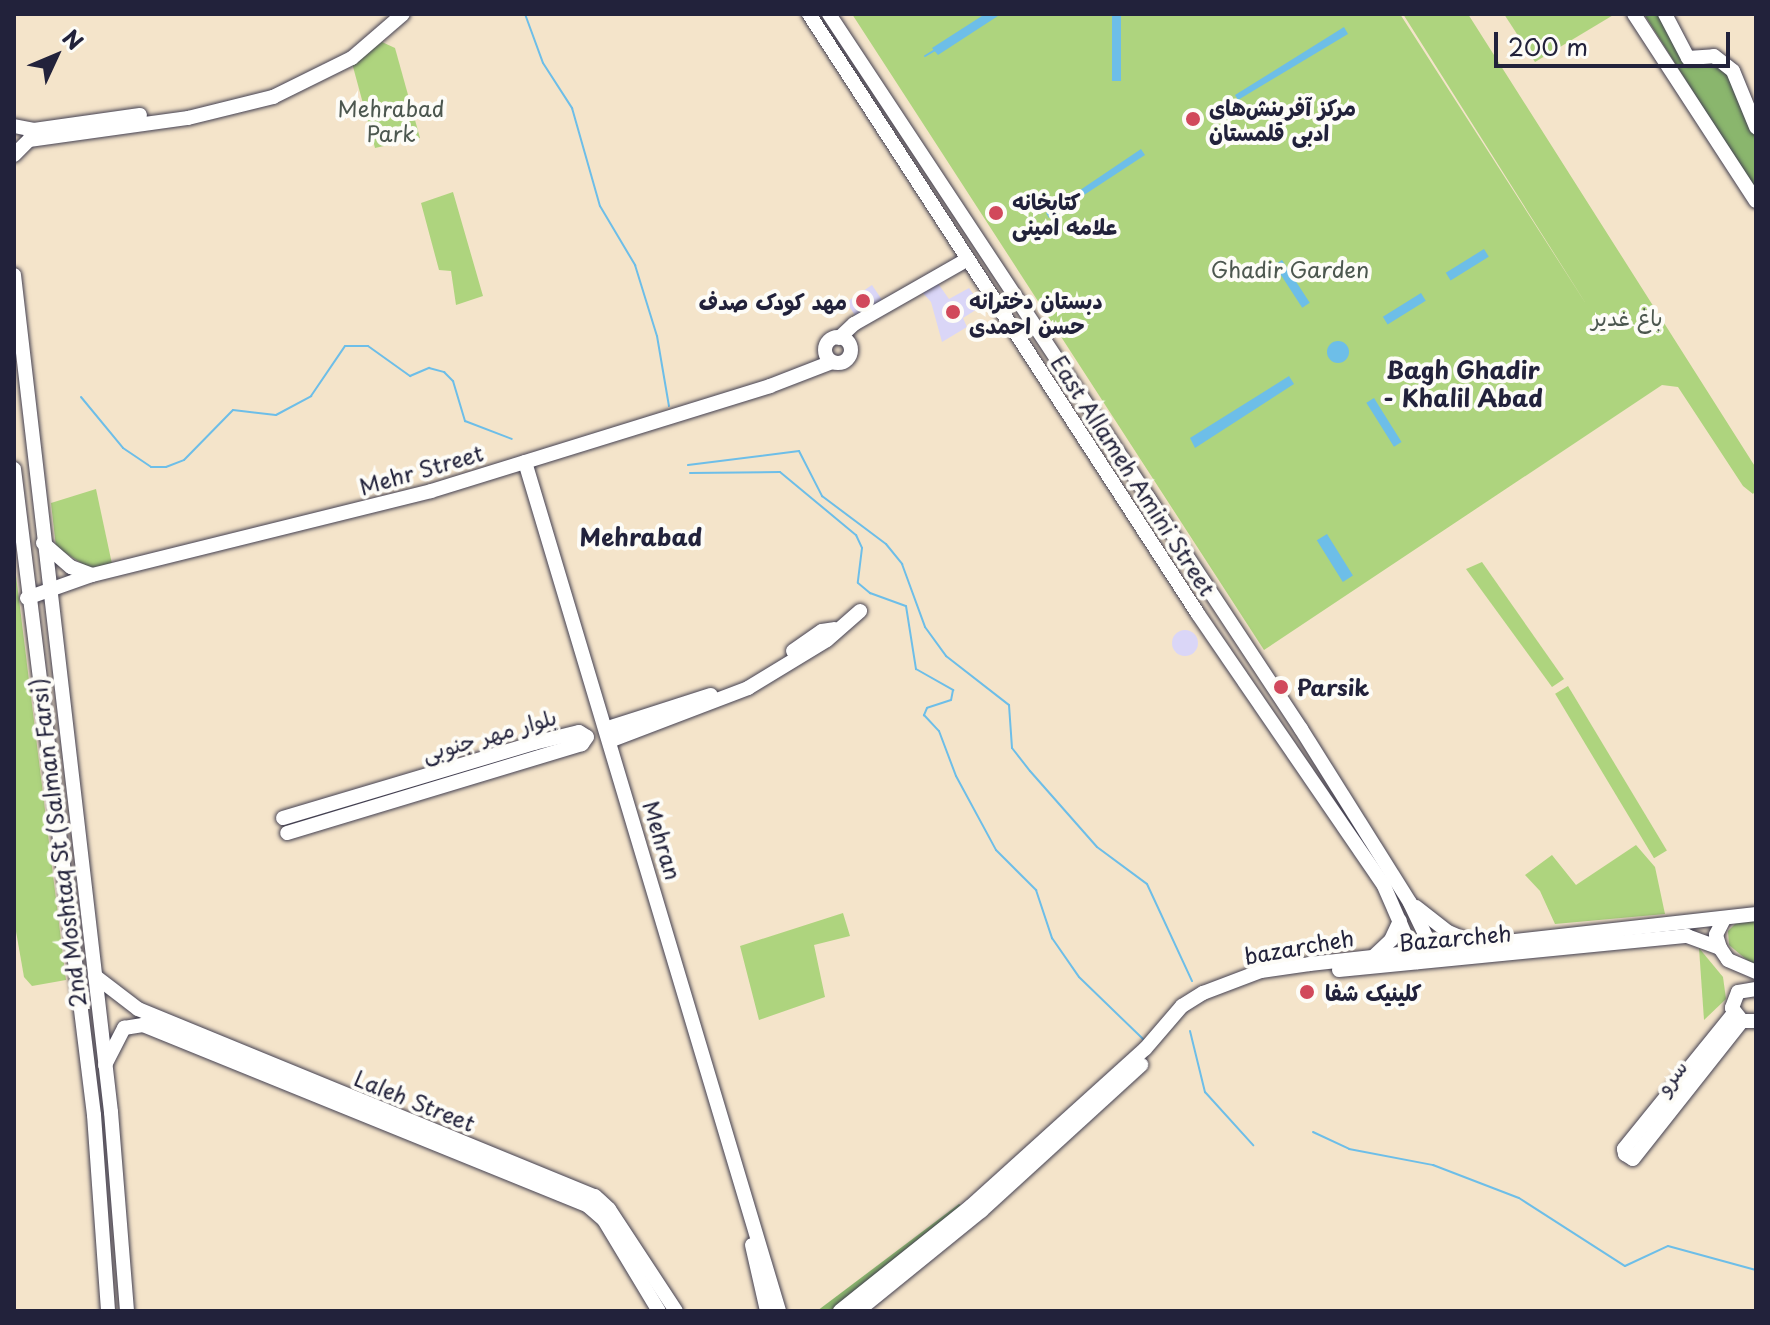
<!DOCTYPE html>
<html>
<head>
<meta charset="utf-8">
<style>
	body { margin:0 }
	#map { position:relative; width:1770px; height:1325px; overflow:hidden; background:#f4e4ca; font-family:"Playpen Sans","Playpen Sans Arabic",sans-serif }
	div>[style] { position:absolute }
	[style*='--x'] { left:calc(var(--x)*1px); top:calc(var(--y)*1px); width:calc(var(--w)*1px); rotate:calc(var(--a)*1deg) }
	.built>* { inset:0; background:#dad6f7; transform-origin:0 0 }
	.round { border-radius:50% }
	.green>* { inset:0; background:#aed47e; transform-origin:0 0 }
	.forest>* { inset:0; background:#8ab66d }
	.water>* { inset:0; background:#6dbee8; transform-origin:0 0 }
	.stream>* { height:2px; margin:-1px; padding:0 1px; transform-origin:1px; border-radius:1px; background:#6dbee8 }
	.roads { filter:drop-shadow(0 0 2px #423f50) drop-shadow(0 0 2px #423f50) }
	.secondary>* { height:14px; margin:-7px; padding:0 7px; transform-origin:7px; border-radius:7px; background:#fff }
	.secondary>.ring { margin:-7px; padding:0; box-sizing:content-box; background:none; border:14px solid #fff; border-radius:50% }
	.primary>* { height:14px; margin:-7px; padding:0 7px; transform-origin:7px; border-radius:7px; background:#fff }
	.dots>* { width:22px; height:22px; translate:-50% -50%; box-sizing:border-box; border:4px solid #fdfcf7; border-radius:50% }
	span { translate:-50% -50%; white-space:nowrap; text-align:center; line-height:1.15; -webkit-text-stroke:8px #fdfcf7; paint-order:stroke }
	.poi-label { font-size:22px; color:#22223b; font-weight:700 }
	.left { translate:0 -50%; text-align:left }
	.right { translate:-100% -50%; text-align:right }
	.park-label { font-size:22px; color:#4c574f }
	.street-label { font-size:22px; color:#22223b }
	.neighbourhood-label { font-size:24px; color:#22223b; font-weight:700 }
	.frame { position:absolute; inset:0; border:16px solid #22223b; pointer-events:none }
	.north { position:absolute; left:16px; top:16px; width:80px; height:80px; -webkit-text-stroke:6px #fdfcf7; paint-order:stroke; rotate:46deg; font-size:22px; font-weight:700; line-height:32px; text-align:center; color:#22223b }
	.north::after { content:''; display:block; margin:auto; width:28px; height:36px; background:#22223b; clip-path:polygon(50% 0,100% 100%,50% 72%,0 100%) }
	.scale { position:absolute; left:1494px; top:32px; width:236px; height:36px; box-sizing:border-box; border:4px solid #22223b; border-top:0; padding-left:10px; font-size:24px; line-height:28px; white-space:nowrap; color:#22223b; -webkit-text-stroke:6px #fdfcf7; paint-order:stroke }
</style>
</head>
<body>
<div id="map">
	<div class="built">
		<div style="clip-path:polygon(937px 282px,949px 299px,969px 288px,982px 306px,963px 318px,967px 327px,942px 342px,931px 302px,921px 291px)"></div>
		<div style="left:872px;top:285px;width:18px;height:31px;rotate:56deg"></div>
		<div class="round" style="left:1172px;top:630px;width:26px;height:26px"></div>
	</div>
	<div class="green">
		<div style="clip-path:polygon(852px 14px,1400px 14px,1588px 307px,1403px 14px,1468px 14px,1756px 468px,1756px 490px,1753px 494px,1743px 486px,1678px 387px,1662px 385px,1264px 650px)"></div>
		<div style="clip-path:polygon(1504px 14px,1615px 14px,1535px 62px)"></div>
		<div style="clip-path:polygon(382px 42px,395px 48px,420px 138px,375px 148px,352px 63px)"></div>
		<div style="clip-path:polygon(453px 192px,483px 296px,456px 305px,451px 271px,439px 270px,421px 203px)"></div>
		<div style="clip-path:polygon(96px 489px,112px 564px,89px 568px,56px 547px,51px 503px)"></div>
		<div style="clip-path:polygon(14px 559px,66px 980px,32px 986px,24px 977px,14px 920px)"></div>
		<div style="clip-path:polygon(1482px 562px,1564px 679px,1552px 687px,1466px 569px)"></div>
		<div style="left:1568px;top:686px;width:192px;height:15px;rotate:59deg"></div>
		<div style="clip-path:polygon(1636px 845px,1655px 867px,1665px 914px,1555px 924px,1540px 891px,1525px 875px,1552px 855px,1576px 885px)"></div>
		<div style="clip-path:polygon(843px 913px,850px 936px,814px 945px,825px 997px,759px 1020px,740px 946px)"></div>
		<div style="clip-path:polygon(1756px 919px,1756px 965px,1753px 965px,1729px 945px,1728px 931px,1736px 923px)"></div>
		<div style="clip-path:polygon(1699px 948px,1723px 977px,1726px 999px,1704px 1020px)"></div>
	</div>
	<div class="forest">
		<div style="clip-path:polygon(1644px 14px,1658px 14px,1688px 64px,1713px 63px,1728px 73px,1756px 140px,1756px 191px)"></div>
		<div style="clip-path:polygon(959px 1204px,966px 1208px,834px 1311px,817px 1311px)"></div>
	</div>
	<div class="water">
		<div style="clip-path:polygon(985px 14px,1001px 14px,938px 55px,932px 48px)"></div>
		<div style="left:1112px;top:14px;width:9px;height:67px"></div>
		<div style="clip-path:polygon(1344px 27px,1348px 34px,1238px 100px,1235px 95px)"></div>
		<div style="clip-path:polygon(1141px 149px,1145px 155px,1049px 218px,1046px 213px)"></div>
		<div style="left:1484px;top:249px;width:9px;height:45px;rotate:58deg"></div>
		<div style="left:1282px;top:260px;width:51px;height:9px;rotate:57deg"></div>
		<div style="left:1421px;top:293px;width:9px;height:45px;rotate:58deg"></div>
		<div class="round" style="left:1327px;top:341px;width:22px;height:22px"></div>
		<div style="clip-path:polygon(1289px 376px,1294px 384px,1195px 448px,1190px 438px)"></div>
		<div style="left:1374px;top:398px;width:52px;height:9px;rotate:58deg"></div>
		<div style="left:1327px;top:534px;width:49px;height:12px;rotate:58deg"></div>
	</div>
	<div class="stream">
		<div style="--x:525;--y:14;--w:52;--a:69.8"></div>
		<div style="--x:543;--y:63;--w:54;--a:57.2"></div>
		<div style="--x:572;--y:108;--w:102;--a:74.1"></div>
		<div style="--x:600;--y:206;--w:69;--a:59.3"></div>
		<div style="--x:635;--y:265;--w:74;--a:72.8"></div>
		<div style="--x:657;--y:336;--w:71;--a:80.3"></div>
		<div style="--x:925;--y:56;--w:12;--a:-31"></div>
		<div style="--x:81;--y:397;--w:66;--a:50.5"></div>
		<div style="--x:123;--y:448;--w:34;--a:34"></div>
		<div style="--x:151;--y:467;--w:15;--a:0"></div>
		<div style="--x:166;--y:467;--w:19;--a:-21"></div>
		<div style="--x:184;--y:460;--w:70;--a:-45.6"></div>
		<div style="--x:233;--y:410;--w:43;--a:6.6"></div>
		<div style="--x:276;--y:415;--w:40;--a:-28"></div>
		<div style="--x:311;--y:396;--w:60;--a:-55.8"></div>
		<div style="--x:345;--y:346;--w:23;--a:0"></div>
		<div style="--x:368;--y:346;--w:52;--a:35.5"></div>
		<div style="--x:410;--y:376;--w:21;--a:-23"></div>
		<div style="--x:429;--y:368;--w:16;--a:15"></div>
		<div style="--x:444;--y:372;--w:13;--a:45"></div>
		<div style="--x:453;--y:381;--w:42;--a:73.3"></div>
		<div style="--x:465;--y:421;--w:50;--a:21"></div>
		<div style="--x:688;--y:465;--w:112;--a:-7.2"></div>
		<div style="--x:799;--y:451;--w:51;--a:62.9"></div>
		<div style="--x:822;--y:496;--w:80;--a:36.9"></div>
		<div style="--x:886;--y:544;--w:26;--a:51"></div>
		<div style="--x:902;--y:564;--w:67;--a:69.9"></div>
		<div style="--x:925;--y:627;--w:36;--a:54"></div>
		<div style="--x:946;--y:656;--w:80;--a:37.9"></div>
		<div style="--x:1009;--y:705;--w:43;--a:86"></div>
		<div style="--x:1012;--y:748;--w:29;--a:52"></div>
		<div style="--x:1030;--y:771;--w:101;--a:48.6"></div>
		<div style="--x:1097;--y:847;--w:62;--a:36.5"></div>
		<div style="--x:1147;--y:884;--w:107;--a:65.1"></div>
		<div style="--x:690;--y:473;--w:90;--a:-0.6"></div>
		<div style="--x:780;--y:472;--w:99;--a:39.7"></div>
		<div style="--x:856;--y:535;--w:14;--a:65"></div>
		<div style="--x:862;--y:548;--w:35;--a:97"></div>
		<div style="--x:858;--y:583;--w:16;--a:40"></div>
		<div style="--x:870;--y:593;--w:38;--a:20"></div>
		<div style="--x:906;--y:606;--w:64;--a:81"></div>
		<div style="--x:916;--y:669;--w:43;--a:29.6"></div>
		<div style="--x:953;--y:690;--w:10;--a:101"></div>
		<div style="--x:951;--y:700;--w:25;--a:162"></div>
		<div style="--x:927;--y:708;--w:8;--a:113"></div>
		<div style="--x:924;--y:715;--w:22;--a:47"></div>
		<div style="--x:939;--y:731;--w:48;--a:69.3"></div>
		<div style="--x:956;--y:776;--w:84;--a:61.6"></div>
		<div style="--x:996;--y:850;--w:57;--a:45"></div>
		<div style="--x:1036;--y:890;--w:51;--a:71.6"></div>
		<div style="--x:1052;--y:938;--w:47;--a:55.3"></div>
		<div style="--x:1079;--y:977;--w:91;--a:44.1"></div>
		<div style="--x:1190;--y:1031;--w:63;--a:76.2"></div>
		<div style="--x:1205;--y:1092;--w:72;--a:47.8"></div>
		<div style="--x:1313;--y:1132;--w:40;--a:25"></div>
		<div style="--x:1349;--y:1149;--w:86;--a:10.8"></div>
		<div style="--x:1433;--y:1165;--w:92;--a:21"></div>
		<div style="--x:1519;--y:1198;--w:126;--a:32.7"></div>
		<div style="--x:1625;--y:1266;--w:47;--a:-24.9"></div>
		<div style="--x:1668;--y:1246;--w:91;--a:15.3"></div>
	</div>
	<div class="roads">
		<div class="secondary">
			<div style="--x:809;--y:14;--w:715;--a:57.04"></div>
			<div style="--x:1198;--y:614;--w:330;--a:55.6"></div>
			<div style="--x:1384;--y:886;--w:83;--a:66.5"></div>
			<div style="--x:829;--y:14;--w:857;--a:56.57"></div>
			<div style="--x:1301;--y:729;--w:205;--a:57.9"></div>
			<div style="--x:1410;--y:903;--w:62;--a:64.3"></div>
			<div style="--x:1634;--y:14;--w:223;--a:56.9"></div>
			<div style="--x:1665;--y:14;--w:50;--a:62.4"></div>
			<div style="--x:1688;--y:58;--w:26;--a:-4"></div>
			<div style="--x:1714;--y:56;--w:24;--a:38"></div>
			<div style="--x:1733;--y:71;--w:61;--a:67.7"></div>
			<div style="--x:14;--y:126;--w:20;--a:11"></div>
			<div style="--x:34;--y:130;--w:107;--a:-8.1"></div>
			<div style="--x:14;--y:155;--w:21;--a:-45"></div>
			<div style="--x:29;--y:140;--w:161;--a:-7.9"></div>
			<div style="--x:188;--y:118;--w:88;--a:-13.9"></div>
			<div style="--x:273;--y:97;--w:88;--a:-26.3"></div>
			<div style="--x:352;--y:58;--w:67;--a:-40.8"></div>
			<div class="ring" style="left:825px;top:337px;width:12px;height:12px"></div>
			<div style="--x:839;--y:338;--w:21;--a:-43"></div>
			<div style="--x:854;--y:324;--w:131;--a:-29.7"></div>
			<div style="--x:525;--y:462;--w:886;--a:73.34"></div>
			<div style="--x:43;--y:543;--w:37;--a:41"></div>
			<div style="--x:71;--y:567;--w:22;--a:21"></div>
			<div style="--x:27;--y:598;--w:69;--a:-19.5"></div>
			<div style="--x:92;--y:575;--w:349;--a:-13.9"></div>
			<div style="--x:431;--y:491;--w:355;--a:-17.2"></div>
			<div style="--x:770;--y:386;--w:66;--a:-21.2"></div>
			<div style="--x:793;--y:651;--w:35;--a:-35"></div>
			<div style="--x:822;--y:631;--w:12;--a:-9"></div>
			<div style="--x:608;--y:728;--w:108;--a:-17.8"></div>
			<div style="--x:612;--y:740;--w:146;--a:-20.9"></div>
			<div style="--x:748;--y:688;--w:92;--a:-31.3"></div>
			<div style="--x:827;--y:640;--w:44;--a:-41.3"></div>
			<div style="--x:283;--y:818;--w:262;--a:-16.6"></div>
			<div style="--x:534;--y:743;--w:46;--a:-13.7"></div>
			<div style="--x:579;--y:732;--w:9;--a:32"></div>
			<div style="--x:587;--y:737;--w:9;--a:126"></div>
			<div style="--x:582;--y:744;--w:308;--a:163.2"></div>
			<div style="--x:1416;--y:907;--w:41;--a:38"></div>
			<div style="--x:1448;--y:932;--w:30;--a:23"></div>
			<div style="--x:1724;--y:919;--w:18;--a:117"></div>
			<div style="--x:1716;--y:935;--w:14;--a:73"></div>
			<div style="--x:1720;--y:948;--w:14;--a:56"></div>
			<div style="--x:1728;--y:960;--w:30;--a:23"></div>
			<div style="--x:1373;--y:957;--w:25;--a:-43"></div>
			<div style="--x:1391;--y:940;--w:21;--a:-65"></div>
			<div style="--x:1339;--y:970;--w:350;--a:-5.6"></div>
			<div style="--x:1687;--y:936;--w:35;--a:20"></div>
			<div style="--x:95;--y:976;--w:54;--a:37.5"></div>
			<div style="--x:138;--y:1009;--w:494;--a:22.3"></div>
			<div style="--x:595;--y:1196;--w:19;--a:43"></div>
			<div style="--x:609;--y:1209;--w:122;--a:56.7"></div>
			<div style="--x:1756;--y:989;--w:18;--a:171"></div>
			<div style="--x:1738;--y:992;--w:17;--a:111"></div>
			<div style="--x:1732;--y:1008;--w:16;--a:52"></div>
			<div style="--x:1742;--y:1021;--w:14;--a:0"></div>
			<div style="--x:1734;--y:1013;--w:175;--a:129"></div>
			<div style="--x:1624;--y:1149;--w:5;--a:79"></div>
			<div style="--x:1625;--y:1154;--w:9;--a:32"></div>
			<div style="--x:1633;--y:1159;--w:176;--a:-51.7"></div>
			<div style="--x:105;--y:1065;--w:42;--a:-62.8"></div>
			<div style="--x:124;--y:1028;--w:19;--a:-9"></div>
			<div style="--x:143;--y:1025;--w:480;--a:22.1"></div>
			<div style="--x:588;--y:1206;--w:21;--a:41"></div>
			<div style="--x:604;--y:1220;--w:106;--a:58.9"></div>
			<div style="--x:752;--y:1245;--w:68;--a:77.2"></div>
			<div style="--x:840;--y:1311;--w:168;--a:-38.7"></div>
			<div style="--x:971;--y:1206;--w:234;--a:-42.1"></div>
			<div style="--x:1145;--y:1049;--w:57;--a:-49.3"></div>
			<div style="--x:1182;--y:1006;--w:25;--a:-32"></div>
			<div style="--x:1203;--y:993;--w:62;--a:-20.8"></div>
			<div style="--x:1261;--y:971;--w:49;--a:-8.1"></div>
			<div style="--x:1310;--y:964;--w:449;--a:-6.4"></div>
			<div style="--x:858;--y:1311;--w:159;--a:-39.1"></div>
			<div style="--x:981;--y:1211;--w:217;--a:-42.4"></div>
		</div>
		<div class="primary">
			<div style="--x:14;--y:275;--w:843;--a:83.39"></div>
			<div style="--x:111;--y:1112;--w:200;--a:85.4"></div>
			<div style="--x:14;--y:469;--w:651;--a:82.94"></div>
			<div style="--x:94;--y:1115;--w:196;--a:85.9"></div>
		</div>
	</div>
	<div class="dots">
		<div style="left:1193px;top:119px;background:#d1495b"></div>
		<div style="left:996px;top:213px;background:#d1495b"></div>
		<div style="left:863px;top:301px;background:#d1495b"></div>
		<div style="left:953px;top:312px;background:#d1495b"></div>
		<div style="left:1281px;top:687px;background:#d1495b"></div>
		<div style="left:1307px;top:992px;background:#d1495b"></div>
	</div>
	<div class="poi-label">
		<span class="left" style="left:1209px;top:119px">مرکز آفرینش‌های<br>ادبی قلمستان</span>
		<span class="left" style="left:1012px;top:213px">کتابخانه<br>علامه امینی</span>
		<span class="left" style="left:969px;top:312px">دبستان دخترانه<br>حسن احمدی</span>
		<span class="right" style="left:847px;top:301px">مهد کودک صدف</span>
		<span class="left" style="left:1297px;top:687px">Parsik</span>
		<span class="left" style="left:1325px;top:992px">کلینیک شفا</span>
	</div>
	<div class="park-label">
		<span style="left:391px;top:120px">Mehrabad<br>Park</span>
		<span style="left:1290px;top:269px">Ghadir Garden</span>
		<span style="left:1627px;top:317px">باغ غدیر</span>
	</div>
	<div class="street-label">
		<span style="left:421px;top:469px;rotate:-16deg">Mehr Street</span>
		<span style="left:1134px;top:475px;rotate:57deg">East Allameh Amini Street</span>
		<span style="left:489px;top:734px;rotate:-16deg">بلوار مهر جنوبی</span>
		<span style="left:663px;top:840px;rotate:73deg">Mehran</span>
		<span style="left:57px;top:843px;rotate:-97deg">2nd Moshtaq St (Salman Farsi)</span>
		<span style="left:1455px;top:937px;rotate:-5deg">Bazarcheh</span>
		<span style="left:1299px;top:946px;rotate:-10deg">bazarcheh</span>
		<span style="left:1670px;top:1076px;rotate:-52deg">سرو</span>
		<span style="left:415px;top:1100px;rotate:22deg">Laleh Street</span>
	</div>
	<div class="neighbourhood-label">
		<span style="left:1463px;top:384px">Bagh Ghadir<br>- Khalil Abad</span>
		<span style="left:641px;top:537px">Mehrabad</span>
	</div>
	<div class="frame"></div>
	<div class="north">N</div>
	<div class="scale">200 m</div>
</div>
</body>
</html>
